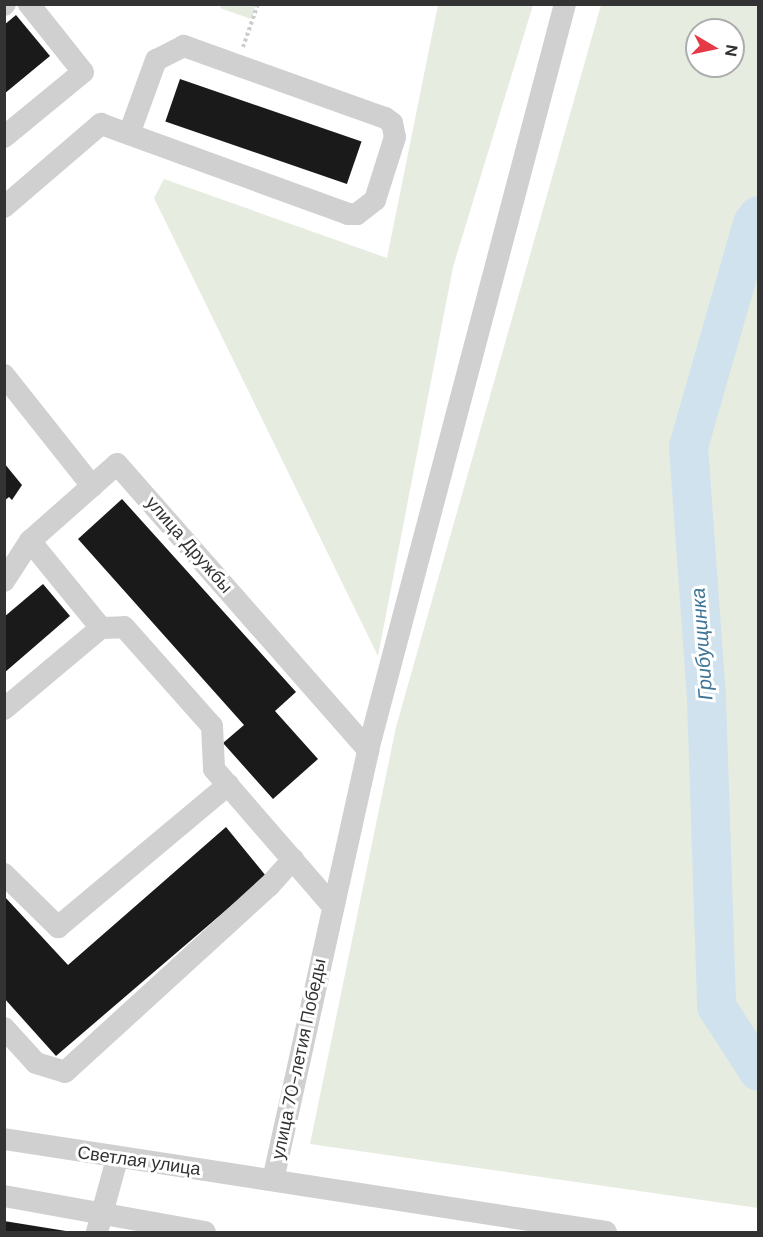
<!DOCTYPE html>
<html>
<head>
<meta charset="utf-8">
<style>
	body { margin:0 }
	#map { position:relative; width:763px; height:1237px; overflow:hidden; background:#fff; font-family:"DM Sans",sans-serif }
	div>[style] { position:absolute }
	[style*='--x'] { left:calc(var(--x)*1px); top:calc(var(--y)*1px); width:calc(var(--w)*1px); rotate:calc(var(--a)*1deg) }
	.green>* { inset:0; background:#e6ecdf }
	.river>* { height:39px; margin:-19.5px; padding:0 19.5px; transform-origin:19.5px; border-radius:19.5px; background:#cfe2ee }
	.building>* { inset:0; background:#1a1a1a; transform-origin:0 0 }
	.path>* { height:4px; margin-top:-2px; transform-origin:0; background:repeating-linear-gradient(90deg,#cdcdcd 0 3px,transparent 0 6px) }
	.minor>* { height:22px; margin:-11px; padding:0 11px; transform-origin:11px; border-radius:11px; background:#d0d0d0 }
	span { translate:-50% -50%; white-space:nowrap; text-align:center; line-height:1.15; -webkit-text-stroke:6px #fff; paint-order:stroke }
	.street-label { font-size:18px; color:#333 }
	.water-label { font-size:20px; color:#3f7597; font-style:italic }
	.frame { position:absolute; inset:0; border:6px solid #333; pointer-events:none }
	.north { position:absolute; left:685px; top:18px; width:60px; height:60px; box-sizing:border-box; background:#fff; border:2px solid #adadad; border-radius:50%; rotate:99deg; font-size:16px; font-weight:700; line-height:24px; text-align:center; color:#333 }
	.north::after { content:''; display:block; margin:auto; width:21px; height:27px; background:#e63946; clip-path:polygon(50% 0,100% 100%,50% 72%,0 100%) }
</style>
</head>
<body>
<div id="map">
	<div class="green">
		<div style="clip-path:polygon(222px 4px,256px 4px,256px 5px,251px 19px,220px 8px)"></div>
		<div style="clip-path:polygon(438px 5px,533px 5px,453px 267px,378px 656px,154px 198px,164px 179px,387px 258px)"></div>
		<div style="clip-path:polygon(evenodd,601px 5px,758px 5px,758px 1208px,310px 1144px,396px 727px,601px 5px,697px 30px,733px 30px,733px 66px,697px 66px,697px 30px)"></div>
	</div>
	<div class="river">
		<div style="--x:758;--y:215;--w:10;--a:127"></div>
		<div style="--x:752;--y:223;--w:232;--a:106"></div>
		<div style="--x:688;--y:446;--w:254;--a:85.9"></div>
		<div style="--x:706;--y:699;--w:307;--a:88.1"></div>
		<div style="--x:716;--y:1006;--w:77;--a:57.1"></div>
	</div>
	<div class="building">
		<div style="clip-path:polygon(16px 15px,50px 56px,4px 94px,4px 25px)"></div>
		<div style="left:180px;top:79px;width:192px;height:45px;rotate:19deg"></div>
		<div style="clip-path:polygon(4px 463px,22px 485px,12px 500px,9px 497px,4px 501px)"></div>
		<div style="clip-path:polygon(122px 499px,296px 692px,275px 711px,318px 759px,273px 799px,223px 743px,244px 725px,78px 539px)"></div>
		<div style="clip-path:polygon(43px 584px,70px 616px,4px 673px,4px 617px)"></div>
		<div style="clip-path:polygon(226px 827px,266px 876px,56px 1056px,4px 998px,4px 896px,68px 965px)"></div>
		<div style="clip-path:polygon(4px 1221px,66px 1231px,66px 1232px,4px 1232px)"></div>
	</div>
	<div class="path">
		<div style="--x:243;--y:47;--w:46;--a:-70.8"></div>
	</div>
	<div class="minor">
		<div style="--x:4;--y:5;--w:1;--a:-45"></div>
		<div style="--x:4;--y:137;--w:102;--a:-39.4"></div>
		<div style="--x:83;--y:72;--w:87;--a:-128.5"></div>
		<div style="--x:4;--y:207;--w:128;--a:-40.6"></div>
		<div style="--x:101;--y:124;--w:263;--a:20"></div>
		<div style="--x:348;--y:214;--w:9;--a:0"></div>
		<div style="--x:357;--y:214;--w:23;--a:-38"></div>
		<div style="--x:375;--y:200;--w:66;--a:-72.4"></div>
		<div style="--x:395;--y:137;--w:14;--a:-102"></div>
		<div style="--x:392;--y:123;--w:9;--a:-144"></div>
		<div style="--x:385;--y:118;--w:214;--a:-160.3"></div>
		<div style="--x:184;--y:46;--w:31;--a:153"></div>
		<div style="--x:156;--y:60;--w:79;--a:110"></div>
		<div style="--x:4;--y:375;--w:142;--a:51.6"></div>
		<div style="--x:30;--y:541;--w:112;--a:50.8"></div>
		<div style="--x:4;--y:581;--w:48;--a:-57"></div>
		<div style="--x:30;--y:541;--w:116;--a:-41.5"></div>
		<div style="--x:117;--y:464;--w:381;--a:48.7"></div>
		<div style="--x:4;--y:709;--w:126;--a:-39.9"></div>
		<div style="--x:101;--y:628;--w:23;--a:-2"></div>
		<div style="--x:124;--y:627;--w:132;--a:48.4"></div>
		<div style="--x:212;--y:726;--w:43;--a:87.3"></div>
		<div style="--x:214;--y:769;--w:180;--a:49.1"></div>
		<div style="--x:4;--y:874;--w:76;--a:44.5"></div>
		<div style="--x:58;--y:927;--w:222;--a:-39.9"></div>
		<div style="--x:4;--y:1028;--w:47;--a:47.6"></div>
		<div style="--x:36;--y:1063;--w:30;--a:17"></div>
		<div style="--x:65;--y:1072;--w:276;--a:-42.4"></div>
		<div style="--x:269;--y:886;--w:36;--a:-48"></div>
		<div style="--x:4;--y:1139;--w:609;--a:8.78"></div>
		<div style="--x:273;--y:1180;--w:440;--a:-77.5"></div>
		<div style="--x:368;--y:750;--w:772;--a:-75.21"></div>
		<div style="--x:4;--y:1196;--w:204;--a:10.2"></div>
		<div style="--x:97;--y:1232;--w:76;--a:-74.7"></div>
	</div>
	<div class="street-label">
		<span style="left:189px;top:545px;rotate:49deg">улица Дружбы</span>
		<span style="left:299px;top:1059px;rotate:-78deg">улица 70-летия Победы</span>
		<span style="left:139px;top:1161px;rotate:8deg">Светлая улица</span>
	</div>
	<div class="water-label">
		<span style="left:702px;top:644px;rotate:-94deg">Грибущинка</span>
	</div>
	<div class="frame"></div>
	<div class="north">N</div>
</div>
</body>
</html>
